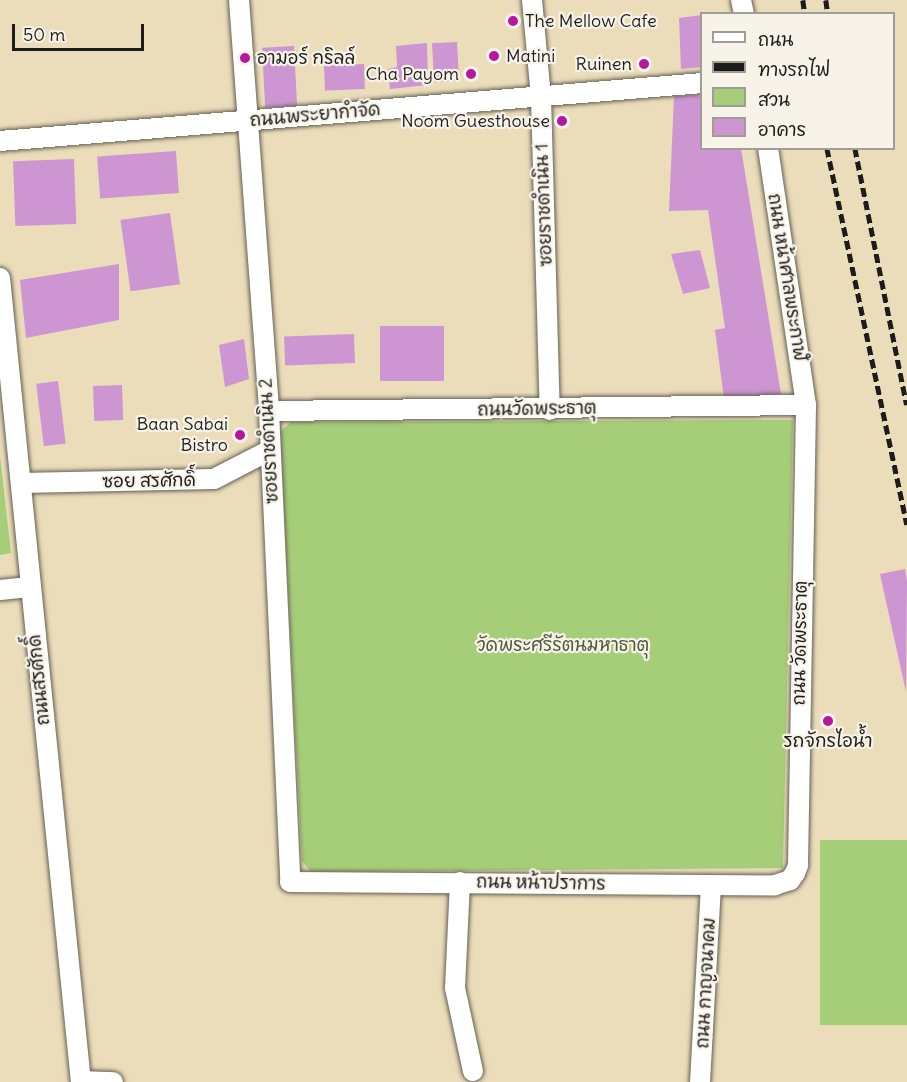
<!DOCTYPE html>
<html>
<head>
<meta charset="utf-8">
<style>
	body { margin:0 }
	#map { position:relative; width:907px; height:1082px; overflow:hidden; background:#ebddba; font-family:Delius,"Playpen Sans Thai",sans-serif }
	div>[style] { position:absolute }
	[style*='--x'] { left:calc(var(--x)*1px); top:calc(var(--y)*1px); width:calc(var(--w)*1px); rotate:calc(var(--a)*1deg) }
	.green>* { inset:0; background:#a6ce79; transform-origin:0 0 }
	.building>* { inset:0; background:#ce95d3; transform-origin:0 0 }
	.roads { filter:drop-shadow(0 0 2px #646053) drop-shadow(0 0 2px #646053) }
	.minor>* { height:20px; margin:-10px; padding:0 10px; transform-origin:10px; border-radius:10px; background:#fff }
	.rail>* { height:4.5px; margin-top:-2.25px; transform-origin:0; background:repeating-linear-gradient(90deg,#1c1c1c 0 9px,transparent 0 13.5px) }
	.dots>* { width:16px; height:16px; translate:-50% -50%; box-sizing:border-box; border:3px solid #f7f3e8; border-radius:50% }
	span { translate:-50% -50%; white-space:nowrap; text-align:center; line-height:1.15; -webkit-text-stroke:4.5px #f7f3e8; paint-order:stroke }
	.poi-label { font-size:18px; color:#1c1c1c }
	.left { translate:0 -50%; text-align:left }
	.right { translate:-100% -50%; text-align:right }
	.street-label { font-size:18px; color:#1c1c1c }
	.park-label { font-size:18px; color:#4c5a3d }
	.legend { position:absolute; left:700px; top:12px; width:195px; height:138px; box-sizing:border-box; background:#f7f3e8; border:2px solid #9f9d96; margin:0; padding:8px 10px; list-style:none; font-size:18px; color:#1c1c1c }
	.legend li { display:flex; align-items:center; gap:12px; height:30px }
	.legend b { width:30px; border:2px solid #9f9d96 }
	.scale { position:absolute; left:12px; top:24px; width:132px; height:27px; box-sizing:border-box; border:3px solid #1c1c1c; border-top:0; padding-left:8px; font-size:18px; line-height:21px; white-space:nowrap; color:#1c1c1c; -webkit-text-stroke:4px #f7f3e8; paint-order:stroke }
</style>
</head>
<body>
<div id="map">
	<div class="green">
		<div style="clip-path:polygon(793px 420px,783px 868px,311px 872px,302px 861px,280px 432px,291px 422px)"></div>
		<div style="clip-path:polygon(0 456px,11px 553px,0 555px)"></div>
		<div style="left:907px;top:840px;width:185px;height:87px;rotate:90deg"></div>
	</div>
	<div class="building">
		<div style="clip-path:polygon(702px 15px,702px 67px,681px 69px,679px 18px)"></div>
		<div style="left:457px;top:42px;width:39px;height:25px;rotate:87deg"></div>
		<div style="clip-path:polygon(427px 43px,428px 85px,390px 89px,388px 69px,397px 67px,396px 46px)"></div>
		<div style="left:294px;top:46px;width:60px;height:32px;rotate:87deg"></div>
		<div style="left:364px;top:64px;width:25px;height:40px;rotate:88deg"></div>
		<div style="clip-path:polygon(702px 95px,702px 148px,741px 148px,781px 394px,724px 399px,715px 330px,725px 328px,708px 210px,669px 211px,674px 96px)"></div>
		<div style="left:176px;top:151px;width:42px;height:79px;rotate:86deg"></div>
		<div style="left:74px;top:159px;width:65px;height:61px;rotate:88deg"></div>
		<div style="left:170px;top:213px;width:72px;height:50px;rotate:82deg"></div>
		<div style="clip-path:polygon(700px 250px,710px 288px,683px 294px,671px 254px)"></div>
		<div style="clip-path:polygon(119px 264px,119px 320px,26px 338px,20px 280px)"></div>
		<div style="left:380px;top:326px;width:64px;height:55px"></div>
		<div style="left:354px;top:334px;width:29px;height:70px;rotate:88deg"></div>
		<div style="clip-path:polygon(244px 339px,249px 379px,225px 387px,219px 345px)"></div>
		<div style="left:58px;top:381px;width:63px;height:22px;rotate:83deg"></div>
		<div style="left:122px;top:385px;width:35px;height:29px;rotate:88deg"></div>
		<div style="clip-path:polygon(905px 569px,907px 580px,906px 692px,880px 574px)"></div>
	</div>
	<div class="roads">
		<div class="minor">
			<div style="--x:239;--y:0;--w:412;--a:85.8"></div>
			<div style="--x:269;--y:411;--w:471;--a:87.4"></div>
			<div style="--x:290;--y:882;--w:485;--a:0.4"></div>
			<div style="--x:775;--y:885;--w:16;--a:-18"></div>
			<div style="--x:790;--y:880;--w:9;--a:-54"></div>
			<div style="--x:795;--y:873;--w:9;--a:-69"></div>
			<div style="--x:798;--y:865;--w:460;--a:-89"></div>
			<div style="--x:806;--y:405;--w:260;--a:-98.4"></div>
			<div style="--x:532;--y:0;--w:97;--a:84.7"></div>
			<div style="--x:541;--y:97;--w:313;--a:88.4"></div>
			<div style="--x:741;--y:0;--w:14;--a:78"></div>
			<div style="--x:0;--y:141;--w:704;--a:-4.72"></div>
			<div style="--x:0;--y:278;--w:808;--a:84.25"></div>
			<div style="--x:269;--y:411;--w:537;--a:-0.64"></div>
			<div style="--x:21;--y:483;--w:193;--a:-1.2"></div>
			<div style="--x:214;--y:479;--w:63;--a:-27.4"></div>
			<div style="--x:0;--y:590;--w:29;--a:-6"></div>
			<div style="--x:460;--y:882;--w:106;--a:92.7"></div>
			<div style="--x:455;--y:988;--w:85;--a:77.8"></div>
			<div style="--x:81;--y:1081;--w:32;--a:2"></div>
			<div style="--x:700;--y:1082;--w:197;--a:-86.8"></div>
		</div>
	</div>
	<div class="rail">
		<div style="--x:803;--y:0;--w:14;--a:82"></div>
		<div style="--x:826;--y:0;--w:14;--a:82"></div>
		<div style="--x:827;--y:148;--w:385;--a:78"></div>
		<div style="--x:855;--y:148;--w:262;--a:78.6"></div>
	</div>
	<div class="dots">
		<div style="left:513px;top:21px;background:#b5179e"></div>
		<div style="left:494px;top:56px;background:#b5179e"></div>
		<div style="left:245px;top:58px;background:#b5179e"></div>
		<div style="left:644px;top:64px;background:#b5179e"></div>
		<div style="left:471px;top:74px;background:#b5179e"></div>
		<div style="left:562px;top:121px;background:#b5179e"></div>
		<div style="left:240px;top:435px;background:#b5179e"></div>
		<div style="left:828px;top:721px;background:#b5179e"></div>
	</div>
	<div class="poi-label">
		<span class="left" style="left:525px;top:21px">The Mellow Cafe</span>
		<span class="left" style="left:506px;top:56px">Matini</span>
		<span class="left" style="left:257px;top:58px">อามอร์ กริลล์</span>
		<span class="right" style="left:632px;top:64px">Ruinen</span>
		<span class="right" style="left:459px;top:74px">Cha Payom</span>
		<span class="right" style="left:550px;top:121px">Noom Guesthouse</span>
		<span class="right" style="left:228px;top:435px">Baan Sabai<br>Bistro</span>
		<span style="left:828px;top:741px">รถจักรไอน้ำ</span>
	</div>
	<div class="street-label">
		<span style="left:315px;top:115px;rotate:-5deg">ถนนพระยากำจัด</span>
		<span style="left:544px;top:205px;rotate:-92deg">ซอยราชดำเนิน 1</span>
		<span style="left:787px;top:277px;rotate:81deg">ถนน หน้าศาลพระกาฬ</span>
		<span style="left:537px;top:409px;rotate:-1deg">ถนนวัดพระธาตุ</span>
		<span style="left:269px;top:441px;rotate:-93deg">ซอยราชดำเนิน 2</span>
		<span style="left:149px;top:481px;rotate:-1deg">ซอย สรศักดิ์</span>
		<span style="left:800px;top:643px;rotate:-89deg">ถนน วัดพระธาตุ</span>
		<span style="left:39px;top:680px;rotate:-96deg">ถนนสรศักดิ์</span>
		<span style="left:541px;top:883px;rotate:1deg">ถนน หน้าปราการ</span>
		<span style="left:706px;top:983px;rotate:-87deg">ถนน กาญจนาคม</span>
	</div>
	<div class="park-label">
		<span style="left:563px;top:645px">วัดพระศรีรัตนมหาธาตุ</span>
	</div>
	<ul class="legend">
	<li><b style="height:8px;background:#fff"></b>ถนน</li>
	<li><b style="height:8px;background:#1c1c1c"></b>ทางรถไฟ</li>
	<li><b style="height:16px;background:#a6ce79"></b>สวน</li>
	<li><b style="height:16px;background:#ce95d3"></b>อาคาร</li>
	</ul>
	<div class="scale">50 m</div>
</div>
</body>
</html>
